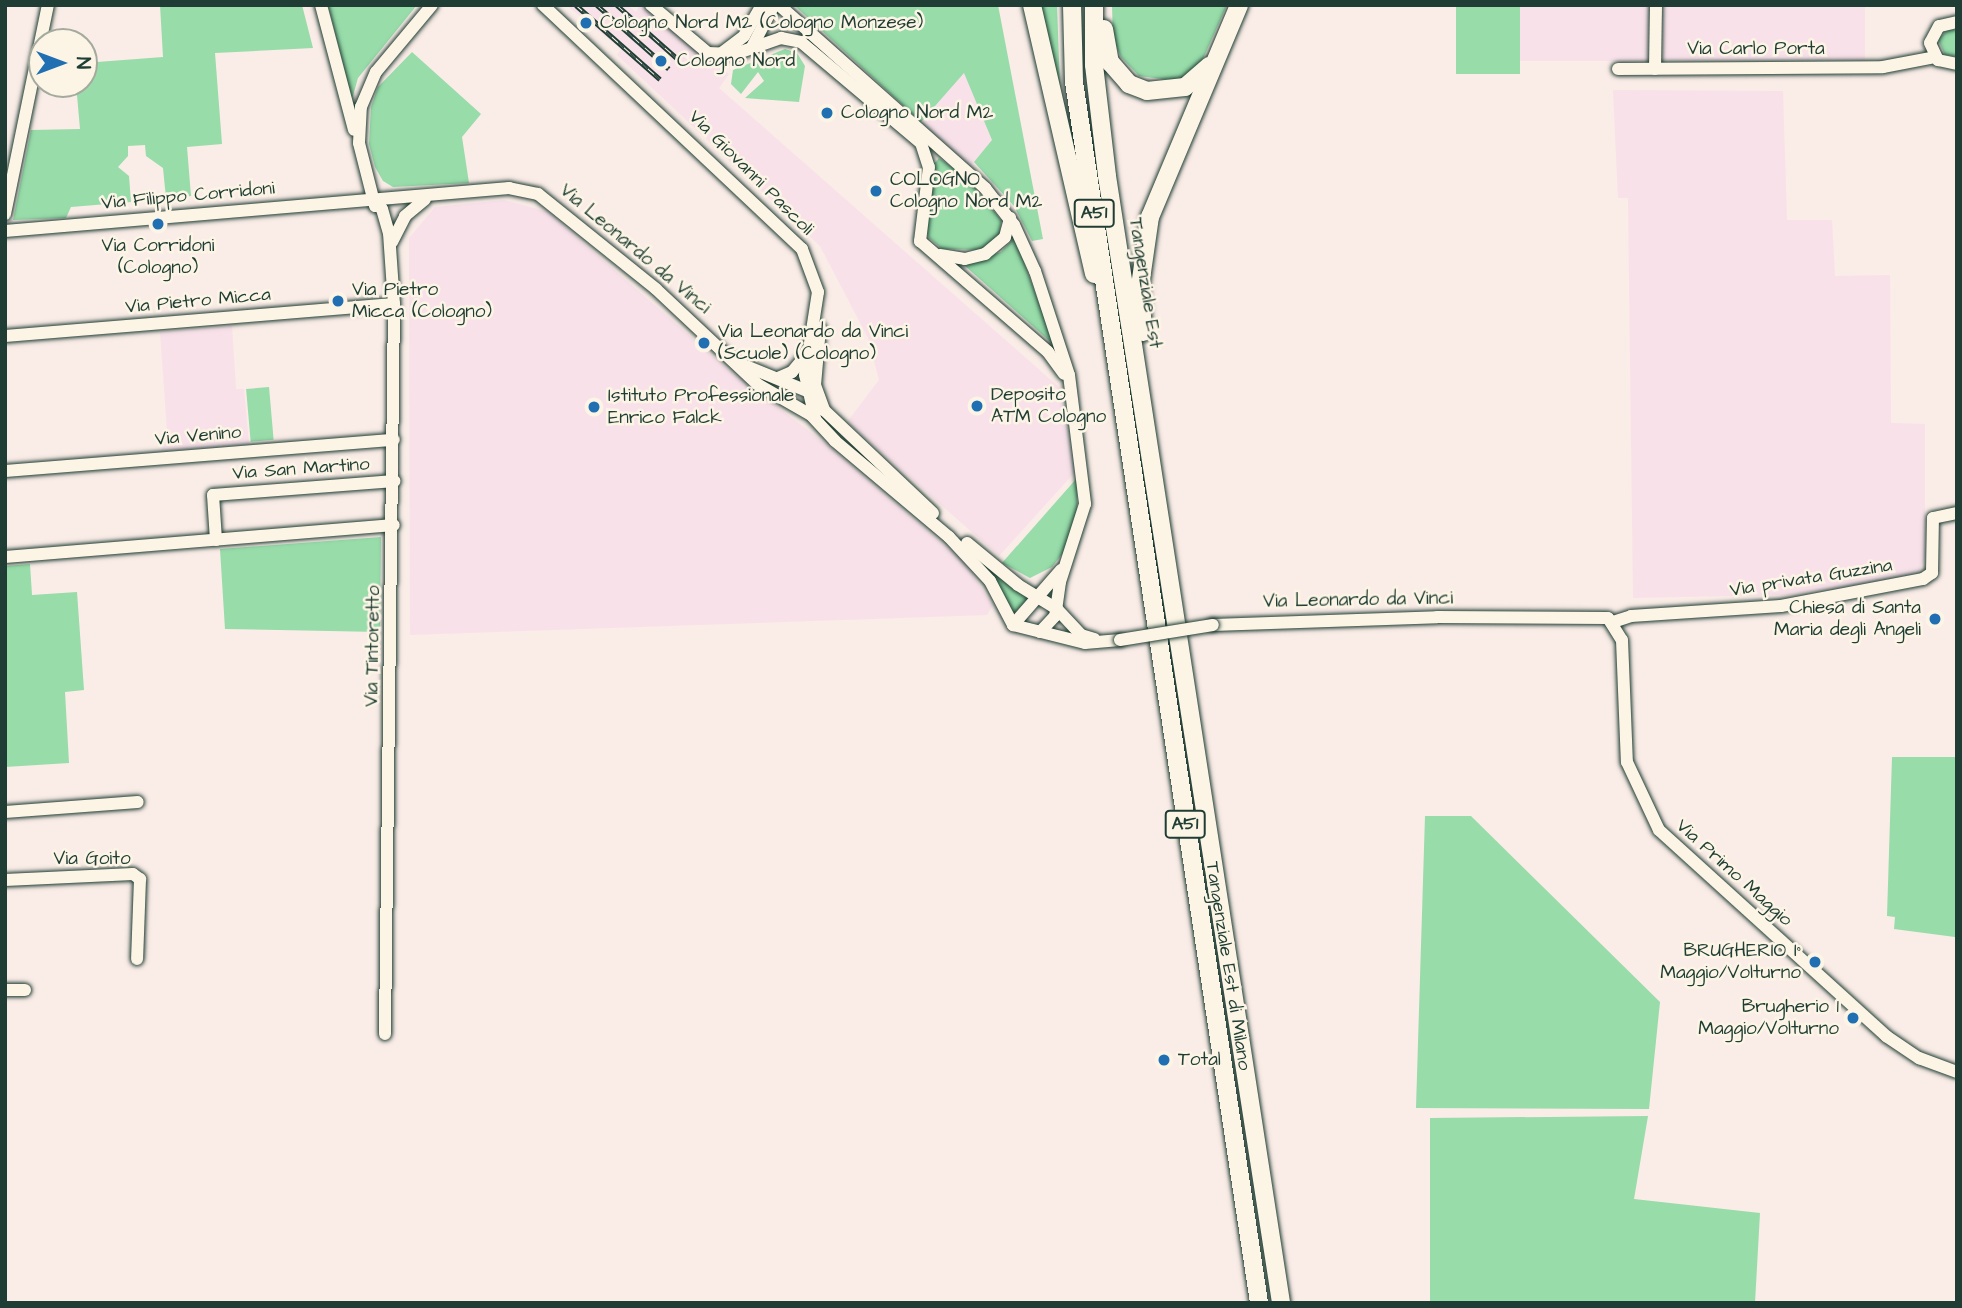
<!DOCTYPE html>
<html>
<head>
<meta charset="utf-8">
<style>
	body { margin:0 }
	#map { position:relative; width:1962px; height:1308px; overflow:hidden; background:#faece7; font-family:"Architects Daughter",sans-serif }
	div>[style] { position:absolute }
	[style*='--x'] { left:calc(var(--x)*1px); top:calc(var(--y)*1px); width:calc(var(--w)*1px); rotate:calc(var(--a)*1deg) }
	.built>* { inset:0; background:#f8e1e9; transform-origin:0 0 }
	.green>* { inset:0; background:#97dca9; transform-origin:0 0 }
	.roads { filter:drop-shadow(0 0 2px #1f3d34) drop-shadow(0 0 2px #1f3d34) }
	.minor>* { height:12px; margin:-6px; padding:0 6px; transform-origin:6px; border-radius:6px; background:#fcf5e5 }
	.highway>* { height:18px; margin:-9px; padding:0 9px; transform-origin:9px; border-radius:9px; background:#fcf5e5 }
	.rail>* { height:5px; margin-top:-2.5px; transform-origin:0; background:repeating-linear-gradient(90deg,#fcf5e5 0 8px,#1f3d34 0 16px); box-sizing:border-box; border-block:2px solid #1f3d34 }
	.bridges { filter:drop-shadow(0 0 2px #1f3d34) drop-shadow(0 0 2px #1f3d34) }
	.minor-bridge>* { height:12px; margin:-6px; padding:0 6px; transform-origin:6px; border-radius:6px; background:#fcf5e5 }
	.dots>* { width:19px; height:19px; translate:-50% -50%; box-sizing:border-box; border:4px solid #fcf5e5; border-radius:50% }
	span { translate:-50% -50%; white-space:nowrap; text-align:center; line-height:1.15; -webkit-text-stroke:5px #fcf5e5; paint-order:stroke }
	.shield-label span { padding:2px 5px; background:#fcf5e5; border:2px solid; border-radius:5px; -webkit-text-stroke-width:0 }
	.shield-label { font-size:18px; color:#1f3d34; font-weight:700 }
	.poi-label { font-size:19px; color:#1f3d34 }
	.left { translate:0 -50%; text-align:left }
	.right { translate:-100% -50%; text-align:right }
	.street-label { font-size:19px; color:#1f3d34 }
	.frame { position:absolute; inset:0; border:7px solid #1f3d34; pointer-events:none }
	.north { position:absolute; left:28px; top:28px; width:70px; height:70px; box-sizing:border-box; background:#fcf5e5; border:2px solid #a4ab9e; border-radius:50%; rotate:90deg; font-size:19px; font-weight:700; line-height:28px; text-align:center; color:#1f3d34 }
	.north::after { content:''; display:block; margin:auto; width:24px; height:32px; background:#1f6fb2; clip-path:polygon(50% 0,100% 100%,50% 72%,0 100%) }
</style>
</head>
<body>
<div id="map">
	<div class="built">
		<div style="clip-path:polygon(566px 5px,627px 5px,636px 12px,640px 5px,649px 5px,729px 74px,719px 88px,1060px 388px,1075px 472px,999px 556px,847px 422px,879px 380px,868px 338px,820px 246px,617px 55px,621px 49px)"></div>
		<div style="left:1520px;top:5px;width:129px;height:56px"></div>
		<div style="left:1663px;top:5px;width:202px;height:55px"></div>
		<div style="clip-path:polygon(964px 72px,993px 140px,970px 167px,921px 122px)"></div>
		<div style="clip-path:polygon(1613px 90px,1783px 91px,1787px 220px,1832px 220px,1835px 276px,1890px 275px,1891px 423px,1925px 424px,1925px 558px,1916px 576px,1786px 595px,1633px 598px,1628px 198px,1618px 198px)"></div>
		<div style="clip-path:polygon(504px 200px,548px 212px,729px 370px,826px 444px,963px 561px,993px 605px,987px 615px,410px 635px,409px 238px,435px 207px)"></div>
		<div style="clip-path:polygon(232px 326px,236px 389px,244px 389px,249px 444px,162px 451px,161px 438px,167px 430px,160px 332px)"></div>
	</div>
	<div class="green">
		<div style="clip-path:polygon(160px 5px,302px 5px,313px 48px,215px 53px,222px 144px,187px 147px,191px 196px,166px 198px,163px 168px,146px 156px,145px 145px,128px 146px,128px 156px,118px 167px,129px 176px,131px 202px,71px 207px,66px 218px,13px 220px,31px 130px,80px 129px,76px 84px,84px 84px,84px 63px,163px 57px)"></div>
		<div style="clip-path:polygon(328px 5px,417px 5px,358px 78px,352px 99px)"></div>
		<div style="clip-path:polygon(794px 5px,998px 5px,1043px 239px,1032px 241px,1014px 206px,974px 162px,992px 140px,964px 73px,921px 122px)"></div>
		<div style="clip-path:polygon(1039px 5px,1057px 5px,1060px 88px)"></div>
		<div style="clip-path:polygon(1112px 5px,1227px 5px,1199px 68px,1178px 81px,1139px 76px,1121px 57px,1113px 39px)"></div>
		<div style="left:1456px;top:5px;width:64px;height:69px"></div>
		<div style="clip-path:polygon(1957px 30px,1957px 56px,1945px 55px,1938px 39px,1948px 30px)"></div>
		<div style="clip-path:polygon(785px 49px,797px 53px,805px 66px,799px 102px,745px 98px,764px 81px,758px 72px,741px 94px,731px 84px,733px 70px)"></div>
		<div style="clip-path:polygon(412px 52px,481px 114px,462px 137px,469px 183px,393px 187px,383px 181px,375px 167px,369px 144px,371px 107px,378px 87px)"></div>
		<div style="clip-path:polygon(939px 158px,967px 178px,1001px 220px,1000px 235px,982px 250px,942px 249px,929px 238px,923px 222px,933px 165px)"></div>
		<div style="clip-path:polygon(1015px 237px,1054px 345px,964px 265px,1001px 252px)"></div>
		<div style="left:269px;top:387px;width:53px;height:23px;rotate:85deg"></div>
		<div style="clip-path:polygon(1077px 478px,1077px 514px,1063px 553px,1052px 567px,1030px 578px,1002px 563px)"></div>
		<div style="clip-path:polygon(381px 537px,380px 632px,225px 629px,220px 549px)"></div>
		<div style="clip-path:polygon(30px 564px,32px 595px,77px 592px,84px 690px,65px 692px,69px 763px,5px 767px,5px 566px)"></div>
		<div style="clip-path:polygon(993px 570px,1029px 599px,1012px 615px,990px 573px)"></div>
		<div style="clip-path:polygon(1892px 757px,1957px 757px,1955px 937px,1894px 929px,1895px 917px,1887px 916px)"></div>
		<div style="clip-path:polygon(1425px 816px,1471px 816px,1660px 1002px,1649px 1109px,1416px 1108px)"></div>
		<div style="clip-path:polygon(1648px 1116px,1634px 1199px,1760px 1213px,1755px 1303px,1430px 1303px,1430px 1118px)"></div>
	</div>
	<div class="roads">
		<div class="minor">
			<div style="--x:321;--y:5;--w:129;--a:75.2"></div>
			<div style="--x:543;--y:5;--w:356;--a:43.3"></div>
			<div style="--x:802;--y:249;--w:46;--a:69.6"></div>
			<div style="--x:818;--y:292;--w:84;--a:98.9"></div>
			<div style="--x:805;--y:375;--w:44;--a:76.9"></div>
			<div style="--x:651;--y:5;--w:75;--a:40.1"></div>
			<div style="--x:708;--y:53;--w:27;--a:2"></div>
			<div style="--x:735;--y:54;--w:49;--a:-19.2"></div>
			<div style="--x:781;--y:38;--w:20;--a:11"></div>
			<div style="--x:801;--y:42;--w:157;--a:40.1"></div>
			<div style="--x:921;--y:143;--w:25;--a:72"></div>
			<div style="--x:929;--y:167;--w:75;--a:96.9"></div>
			<div style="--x:920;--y:241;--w:169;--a:40.9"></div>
			<div style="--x:1048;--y:352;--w:27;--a:54"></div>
			<div style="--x:779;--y:5;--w:276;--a:41.6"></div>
			<div style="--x:985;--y:188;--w:47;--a:51.9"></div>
			<div style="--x:1014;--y:225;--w:51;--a:65.5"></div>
			<div style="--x:1035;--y:271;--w:109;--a:71.9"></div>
			<div style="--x:1069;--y:375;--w:130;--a:82.9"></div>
			<div style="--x:1085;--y:504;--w:82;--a:107.8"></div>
			<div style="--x:1060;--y:582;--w:34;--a:98"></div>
			<div style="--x:1055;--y:616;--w:22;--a:133"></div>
			<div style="--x:1957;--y:22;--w:18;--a:167"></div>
			<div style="--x:1939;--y:26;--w:19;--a:118"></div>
			<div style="--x:1930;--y:43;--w:19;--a:65"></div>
			<div style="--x:1938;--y:60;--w:19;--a:12"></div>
			<div style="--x:752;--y:47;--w:47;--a:-62.4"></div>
			<div style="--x:719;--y:55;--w:31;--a:-37"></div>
			<div style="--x:744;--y:36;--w:36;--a:-60"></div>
			<div style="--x:1618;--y:69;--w:265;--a:-0.4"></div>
			<div style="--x:1883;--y:67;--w:54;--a:-10.7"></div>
			<div style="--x:1655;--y:69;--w:64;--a:-89.1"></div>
			<div style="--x:373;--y:199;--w:13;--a:48"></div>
			<div style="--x:382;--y:209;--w:25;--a:74"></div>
			<div style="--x:389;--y:233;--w:71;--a:86"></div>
			<div style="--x:394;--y:304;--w:730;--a:90.71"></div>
			<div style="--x:375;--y:206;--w:65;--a:-104.3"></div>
			<div style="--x:359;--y:143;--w:36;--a:-87"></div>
			<div style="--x:361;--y:107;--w:38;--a:-67"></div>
			<div style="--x:376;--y:72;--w:87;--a:-50.1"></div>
			<div style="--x:5;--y:214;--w:213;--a:-78.4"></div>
			<div style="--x:5;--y:231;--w:506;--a:-4.88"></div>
			<div style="--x:509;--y:188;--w:30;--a:12"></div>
			<div style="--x:538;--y:194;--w:151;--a:38.8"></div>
			<div style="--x:656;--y:289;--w:139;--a:43.2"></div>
			<div style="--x:757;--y:384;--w:62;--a:29.9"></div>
			<div style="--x:811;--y:415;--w:35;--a:47"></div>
			<div style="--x:835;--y:441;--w:149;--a:40.1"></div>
			<div style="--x:949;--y:537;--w:60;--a:47"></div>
			<div style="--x:990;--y:581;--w:50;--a:62.4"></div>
			<div style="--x:1013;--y:625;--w:74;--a:14"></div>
			<div style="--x:1085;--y:643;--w:35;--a:-5"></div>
			<div style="--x:392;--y:242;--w:29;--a:-63"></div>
			<div style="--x:405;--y:216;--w:26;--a:-40"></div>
			<div style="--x:940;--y:255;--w:25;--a:9"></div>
			<div style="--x:965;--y:259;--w:21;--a:-14"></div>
			<div style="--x:985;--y:254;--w:26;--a:-40"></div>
			<div style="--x:1005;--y:237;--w:20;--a:-75"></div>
			<div style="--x:820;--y:328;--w:57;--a:95"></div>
			<div style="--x:815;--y:385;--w:27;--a:70"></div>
			<div style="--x:824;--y:410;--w:150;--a:43.4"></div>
			<div style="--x:5;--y:336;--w:390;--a:-4.7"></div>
			<div style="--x:741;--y:364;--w:77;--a:22.2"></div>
			<div style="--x:778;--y:378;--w:15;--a:-23"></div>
			<div style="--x:792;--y:372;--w:23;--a:-50"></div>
			<div style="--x:5;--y:471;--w:390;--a:-4.6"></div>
			<div style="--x:216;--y:540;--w:45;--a:-93.8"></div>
			<div style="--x:213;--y:495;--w:182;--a:-4.4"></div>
			<div style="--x:967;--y:543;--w:66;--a:39.5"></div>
			<div style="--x:1018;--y:585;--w:46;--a:31.6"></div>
			<div style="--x:1057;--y:609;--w:35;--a:47"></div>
			<div style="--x:1081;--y:635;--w:14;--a:17"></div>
			<div style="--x:5;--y:557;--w:390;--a:-4.7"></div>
			<div style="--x:1613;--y:622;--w:19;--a:-18"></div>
			<div style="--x:1631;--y:616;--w:150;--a:-3.8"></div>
			<div style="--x:1781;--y:606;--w:145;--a:-10.8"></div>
			<div style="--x:1923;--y:579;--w:11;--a:-34"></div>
			<div style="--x:1932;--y:573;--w:55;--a:-89"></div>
			<div style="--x:1933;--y:518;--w:25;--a:-12"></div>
			<div style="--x:1013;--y:625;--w:73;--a:-48.9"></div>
			<div style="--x:1213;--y:625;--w:224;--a:-2"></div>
			<div style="--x:1437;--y:617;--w:171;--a:0.3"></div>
			<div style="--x:1608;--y:618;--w:26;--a:58"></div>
			<div style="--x:1622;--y:640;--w:122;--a:87.7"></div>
			<div style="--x:1627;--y:762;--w:75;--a:64.8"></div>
			<div style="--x:1659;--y:830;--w:307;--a:42.2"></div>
			<div style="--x:1886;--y:1036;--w:40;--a:34"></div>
			<div style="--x:1919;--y:1058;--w:40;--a:20.2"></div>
			<div style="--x:5;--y:812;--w:133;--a:-4.3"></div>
			<div style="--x:5;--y:880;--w:128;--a:-2.7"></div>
			<div style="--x:133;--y:874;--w:9;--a:36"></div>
			<div style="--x:140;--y:879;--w:80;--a:92.1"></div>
			<div style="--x:5;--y:990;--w:20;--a:0"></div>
		</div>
		<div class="highway">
			<div style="--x:1032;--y:5;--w:276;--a:77"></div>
			<div style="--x:1072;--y:5;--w:77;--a:88.5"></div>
			<div style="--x:1074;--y:82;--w:1235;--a:81.38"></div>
			<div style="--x:1094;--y:5;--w:60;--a:90"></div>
			<div style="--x:1094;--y:65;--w:112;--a:83.3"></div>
			<div style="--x:1107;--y:176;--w:1140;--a:81.22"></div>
			<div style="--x:1104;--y:29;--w:34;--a:80"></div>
			<div style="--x:1110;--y:62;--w:29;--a:49"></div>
			<div style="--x:1129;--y:84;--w:19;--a:21"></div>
			<div style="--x:1147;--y:91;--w:38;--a:-6"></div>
			<div style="--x:1185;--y:87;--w:32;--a:-41"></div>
			<div style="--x:1143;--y:332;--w:46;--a:-93.7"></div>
			<div style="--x:1140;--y:286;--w:70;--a:-81.8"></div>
			<div style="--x:1150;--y:217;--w:230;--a:-67.2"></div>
		</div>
	</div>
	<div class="rail">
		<div style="--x:576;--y:5;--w:112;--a:41.4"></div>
		<div style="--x:597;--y:5;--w:96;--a:41.6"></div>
		<div style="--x:617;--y:5;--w:80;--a:41.5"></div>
	</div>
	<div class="bridges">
		<div class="minor-bridge">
			<div style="--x:1120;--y:640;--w:94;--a:-9.2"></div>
		</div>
	</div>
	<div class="dots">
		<div style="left:586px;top:23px;background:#1f6fb2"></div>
		<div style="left:661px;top:61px;background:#1f6fb2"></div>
		<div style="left:827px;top:113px;background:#1f6fb2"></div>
		<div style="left:876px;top:191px;background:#1f6fb2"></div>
		<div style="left:158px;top:224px;background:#1f6fb2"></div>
		<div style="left:338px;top:301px;background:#1f6fb2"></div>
		<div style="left:704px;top:343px;background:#1f6fb2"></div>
		<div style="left:977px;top:406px;background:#1f6fb2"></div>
		<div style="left:594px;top:407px;background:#1f6fb2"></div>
		<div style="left:1935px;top:619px;background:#1f6fb2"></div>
		<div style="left:1815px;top:962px;background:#1f6fb2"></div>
		<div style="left:1853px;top:1018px;background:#1f6fb2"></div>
		<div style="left:1164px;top:1060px;background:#1f6fb2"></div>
	</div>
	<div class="shield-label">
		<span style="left:1094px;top:213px">A51</span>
		<span style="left:1185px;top:824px">A51</span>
	</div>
	<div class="poi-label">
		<span class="left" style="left:600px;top:23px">Cologno Nord M2 (Cologno Monzese)</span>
		<span class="left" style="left:677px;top:61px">Cologno Nord</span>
		<span class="left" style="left:841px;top:113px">Cologno Nord M2</span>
		<span class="left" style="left:890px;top:191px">COLOGNO<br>Cologno Nord M2</span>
		<span style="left:158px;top:257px">Via Corridoni<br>(Cologno)</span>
		<span class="left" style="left:352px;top:301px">Via Pietro<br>Micca (Cologno)</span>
		<span class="left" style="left:718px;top:343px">Via Leonardo da Vinci<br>(Scuole) (Cologno)</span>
		<span class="left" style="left:991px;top:406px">Deposito<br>ATM Cologno</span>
		<span class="left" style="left:608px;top:407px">Istituto Professionale<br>Enrico Falck</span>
		<span class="right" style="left:1921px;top:619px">Chiesa di Santa<br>Maria degli Angeli</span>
		<span class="right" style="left:1801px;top:962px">BRUGHERIO I°<br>Maggio/Volturno</span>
		<span class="right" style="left:1839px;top:1018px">Brugherio 1<br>Maggio/Volturno</span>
		<span class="left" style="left:1178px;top:1060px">Total</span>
	</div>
	<div class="street-label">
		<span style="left:1756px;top:49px">Via Carlo Porta</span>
		<span style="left:751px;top:173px;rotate:45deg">Via Giovanni Pascoli</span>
		<span style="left:188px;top:196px;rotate:-5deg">Via Filippo Corridoni</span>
		<span style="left:635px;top:249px;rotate:40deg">Via Leonardo da Vinci</span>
		<span style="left:1145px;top:283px;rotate:81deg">Tangenziale Est</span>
		<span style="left:198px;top:301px;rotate:-5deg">Via Pietro Micca</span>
		<span style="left:198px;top:436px;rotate:-5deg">Via Venino</span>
		<span style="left:301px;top:469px;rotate:-4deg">Via San Martino</span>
		<span style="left:1811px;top:578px;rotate:-9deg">Via privata Guzzina</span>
		<span style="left:1358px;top:600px;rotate:-1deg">Via Leonardo da Vinci</span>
		<span style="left:373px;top:646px;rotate:-89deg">Via Tintoretto</span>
		<span style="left:92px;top:859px">Via Goito</span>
		<span style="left:1734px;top:873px;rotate:42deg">Via Primo Maggio</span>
		<span style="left:1228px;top:966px;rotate:81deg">Tangenziale Est di Milano</span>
	</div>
	<div class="frame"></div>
	<div class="north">N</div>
</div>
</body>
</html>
